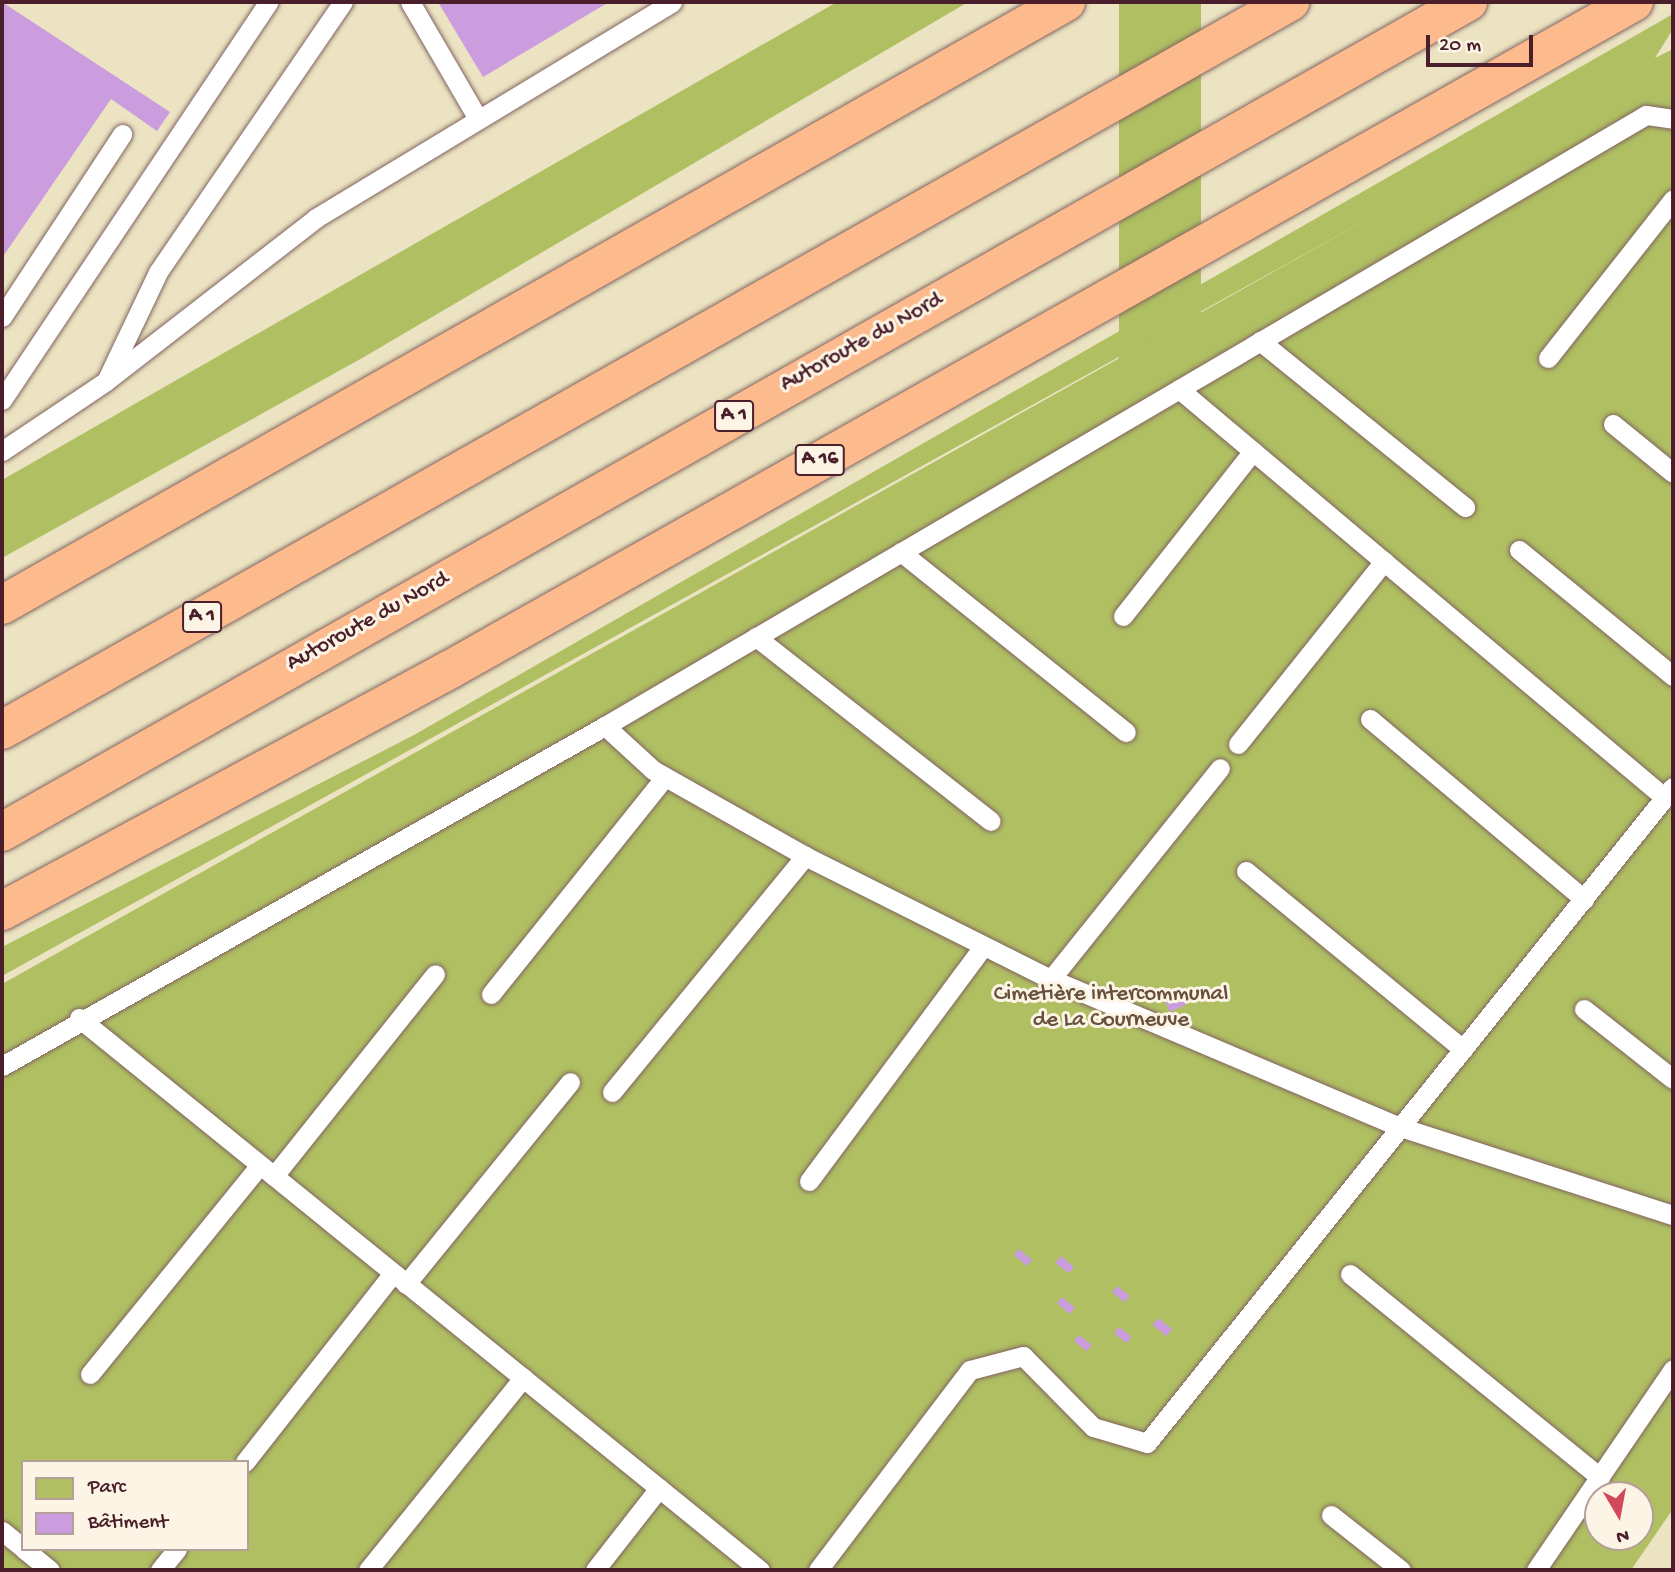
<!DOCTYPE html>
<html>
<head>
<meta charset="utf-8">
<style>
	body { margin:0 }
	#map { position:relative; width:1675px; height:1572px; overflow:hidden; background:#ebe3c2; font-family:"Gochi Hand",sans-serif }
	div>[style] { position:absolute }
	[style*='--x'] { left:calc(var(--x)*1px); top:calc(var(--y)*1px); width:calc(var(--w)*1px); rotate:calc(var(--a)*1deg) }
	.green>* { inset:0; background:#afbf62; transform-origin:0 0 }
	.building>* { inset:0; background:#cb9dde; transform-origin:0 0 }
	.roads { filter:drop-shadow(0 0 2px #826460) drop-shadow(0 0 2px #826460) }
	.lane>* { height:19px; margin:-9.5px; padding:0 9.5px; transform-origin:9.5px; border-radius:9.5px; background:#fff }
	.highway>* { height:38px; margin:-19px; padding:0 19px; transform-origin:19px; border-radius:19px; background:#fcba8d }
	span { translate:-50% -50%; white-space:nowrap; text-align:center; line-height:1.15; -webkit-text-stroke:6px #fcf5e5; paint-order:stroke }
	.shield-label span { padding:2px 5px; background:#fcf5e5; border:2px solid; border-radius:5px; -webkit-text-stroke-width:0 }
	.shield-label { font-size:21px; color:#4a1f2b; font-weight:700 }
	.street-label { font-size:23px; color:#4a1f2b }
	.park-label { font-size:23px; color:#684f3c }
	.frame { position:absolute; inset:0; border:4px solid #4a1f2b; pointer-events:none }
	.legend { position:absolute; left:21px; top:1460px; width:228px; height:91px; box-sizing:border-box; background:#fcf5e5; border:2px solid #b59f9b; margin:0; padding:9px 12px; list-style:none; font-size:21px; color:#4a1f2b }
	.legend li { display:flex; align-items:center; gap:14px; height:35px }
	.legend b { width:35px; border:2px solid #b59f9b }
	.north { position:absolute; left:1584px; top:1481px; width:70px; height:70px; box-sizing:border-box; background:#fcf5e5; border:2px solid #b59f9b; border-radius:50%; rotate:170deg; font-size:19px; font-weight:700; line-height:28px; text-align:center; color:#4a1f2b }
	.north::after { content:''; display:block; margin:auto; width:24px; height:32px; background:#d1495b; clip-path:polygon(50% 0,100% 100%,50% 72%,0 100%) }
	.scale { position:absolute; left:1426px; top:35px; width:107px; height:32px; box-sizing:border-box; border:4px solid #4a1f2b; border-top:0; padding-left:9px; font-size:21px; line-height:24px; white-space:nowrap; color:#4a1f2b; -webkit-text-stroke:5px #fcf5e5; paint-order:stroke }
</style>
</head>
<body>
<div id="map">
	<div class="green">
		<div style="clip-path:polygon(837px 2px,968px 2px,364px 357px,2px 558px,2px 480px)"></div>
		<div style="left:1119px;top:2px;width:82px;height:1283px"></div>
		<div style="clip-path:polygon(evenodd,1673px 14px,1673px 29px,1655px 58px,1673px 49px,1673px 1509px,1631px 1570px,2px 1570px,2px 984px,1384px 210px,2px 976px,2px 947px,414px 735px,1673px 14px,23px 1462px,247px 1462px,247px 1549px,23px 1549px,23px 1462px,1673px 14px,1598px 1495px,1640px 1495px,1640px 1537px,1598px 1537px,1598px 1495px)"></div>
	</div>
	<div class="building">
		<div style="clip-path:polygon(2px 2px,170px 112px,157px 131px,111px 99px,2px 258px)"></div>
		<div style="clip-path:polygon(438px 2px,609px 2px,483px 77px)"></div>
		<div style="left:1179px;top:989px;width:17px;height:18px;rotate:65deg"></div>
		<div style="left:1019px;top:1249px;width:17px;height:8px;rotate:40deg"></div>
		<div style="clip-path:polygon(1061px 1256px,1074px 1267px,1069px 1273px,1055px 1263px)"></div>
		<div style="left:1117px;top:1286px;width:16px;height:8px;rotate:38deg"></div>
		<div style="left:1062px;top:1297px;width:17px;height:8px;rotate:40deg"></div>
		<div style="left:1158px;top:1318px;width:18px;height:9px;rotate:38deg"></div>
		<div style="left:1119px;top:1327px;width:16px;height:8px;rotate:38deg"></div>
		<div style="left:1079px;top:1335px;width:16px;height:8px;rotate:38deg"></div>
	</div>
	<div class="roads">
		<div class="lane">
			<div style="--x:410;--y:2;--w:135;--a:59.8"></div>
			<div style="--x:2;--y:317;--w:219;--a:-56.7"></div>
			<div style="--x:1260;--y:341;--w:264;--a:39"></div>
			<div style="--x:1548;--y:358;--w:202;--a:-51.8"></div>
			<div style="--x:108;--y:377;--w:116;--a:-64.5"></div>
			<div style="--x:158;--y:272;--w:327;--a:-55.6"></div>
			<div style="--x:1179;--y:389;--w:635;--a:40.08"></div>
			<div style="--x:2;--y:400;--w:479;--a:-56.2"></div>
			<div style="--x:1613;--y:424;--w:77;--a:39.2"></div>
			<div style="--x:2;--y:451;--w:125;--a:-33.9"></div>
			<div style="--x:106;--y:381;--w:266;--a:-37.8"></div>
			<div style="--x:316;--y:218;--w:416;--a:-31.2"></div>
			<div style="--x:1519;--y:550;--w:199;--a:39.3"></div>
			<div style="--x:901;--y:552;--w:288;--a:38.7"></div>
			<div style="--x:1123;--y:616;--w:210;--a:-51.8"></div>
			<div style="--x:756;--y:637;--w:298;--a:38.1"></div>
			<div style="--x:1370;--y:719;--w:280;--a:40.1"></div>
			<div style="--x:605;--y:726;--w:65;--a:42.5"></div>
			<div style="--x:653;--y:770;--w:175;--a:29.5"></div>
			<div style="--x:805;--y:856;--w:275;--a:26.6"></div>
			<div style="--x:1051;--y:979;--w:379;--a:23"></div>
			<div style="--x:1400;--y:1127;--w:287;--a:17.9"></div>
			<div style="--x:1238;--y:744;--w:234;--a:-51.4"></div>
			<div style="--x:1246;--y:871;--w:281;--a:39.4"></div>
			<div style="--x:1051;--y:979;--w:270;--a:-51.3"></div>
			<div style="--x:491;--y:994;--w:278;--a:-51.3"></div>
			<div style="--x:1584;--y:1009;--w:113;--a:38.2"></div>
			<div style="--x:79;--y:1018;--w:877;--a:39.03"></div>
			<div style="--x:2;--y:1066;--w:692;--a:-29.42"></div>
			<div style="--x:605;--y:726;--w:1207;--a:-30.41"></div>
			<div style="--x:1646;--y:115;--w:27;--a:8"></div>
			<div style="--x:612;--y:1092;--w:305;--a:-50.7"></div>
			<div style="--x:274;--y:1176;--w:258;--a:-51.4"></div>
			<div style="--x:809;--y:1181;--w:292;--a:-53.4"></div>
			<div style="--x:1350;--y:1274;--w:322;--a:39.1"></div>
			<div style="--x:406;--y:1284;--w:260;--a:-50.9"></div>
			<div style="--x:90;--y:1374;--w:269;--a:-50.9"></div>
			<div style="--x:245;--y:1462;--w:240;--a:-51.9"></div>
			<div style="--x:1331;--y:1515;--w:89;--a:38.2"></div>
			<div style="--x:2;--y:1531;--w:27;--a:39"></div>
			<div style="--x:24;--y:1549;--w:33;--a:39"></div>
			<div style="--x:160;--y:1570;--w:27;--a:-51"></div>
			<div style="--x:368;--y:1570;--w:247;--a:-51.1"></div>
			<div style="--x:595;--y:1570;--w:104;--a:-52"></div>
			<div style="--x:818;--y:1570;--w:251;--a:-52.8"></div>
			<div style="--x:970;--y:1370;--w:55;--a:-14.8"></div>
			<div style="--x:1023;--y:1356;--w:100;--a:45.4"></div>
			<div style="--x:1093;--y:1427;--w:56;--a:16.5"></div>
			<div style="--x:1147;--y:1443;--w:841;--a:-51.28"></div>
			<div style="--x:1536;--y:1570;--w:243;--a:-55.7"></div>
		</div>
		<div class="highway">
			<div style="--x:2;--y:605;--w:1223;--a:-29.54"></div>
			<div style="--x:2;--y:730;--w:1480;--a:-29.48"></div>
			<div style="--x:2;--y:832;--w:1685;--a:-29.52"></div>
			<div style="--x:2;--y:911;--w:510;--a:-28.32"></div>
			<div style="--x:451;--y:669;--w:1358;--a:-29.42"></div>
		</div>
	</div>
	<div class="shield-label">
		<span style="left:734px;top:416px">A 1</span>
		<span style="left:820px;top:460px">A 16</span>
		<span style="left:202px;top:617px">A 1</span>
	</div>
	<div class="street-label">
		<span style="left:862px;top:343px;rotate:-29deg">Autoroute du Nord</span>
		<span style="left:368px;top:622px;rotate:-29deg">Autoroute du Nord</span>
	</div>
	<div class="park-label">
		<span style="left:1111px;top:1008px">Cimetière intercommunal<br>de La Courneuve</span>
	</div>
	<div class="frame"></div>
	<ul class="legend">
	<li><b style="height:19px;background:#afbf62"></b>Parc</li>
	<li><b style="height:19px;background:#cb9dde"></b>Bâtiment</li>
	</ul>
	<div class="north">N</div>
	<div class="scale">20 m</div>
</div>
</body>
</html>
